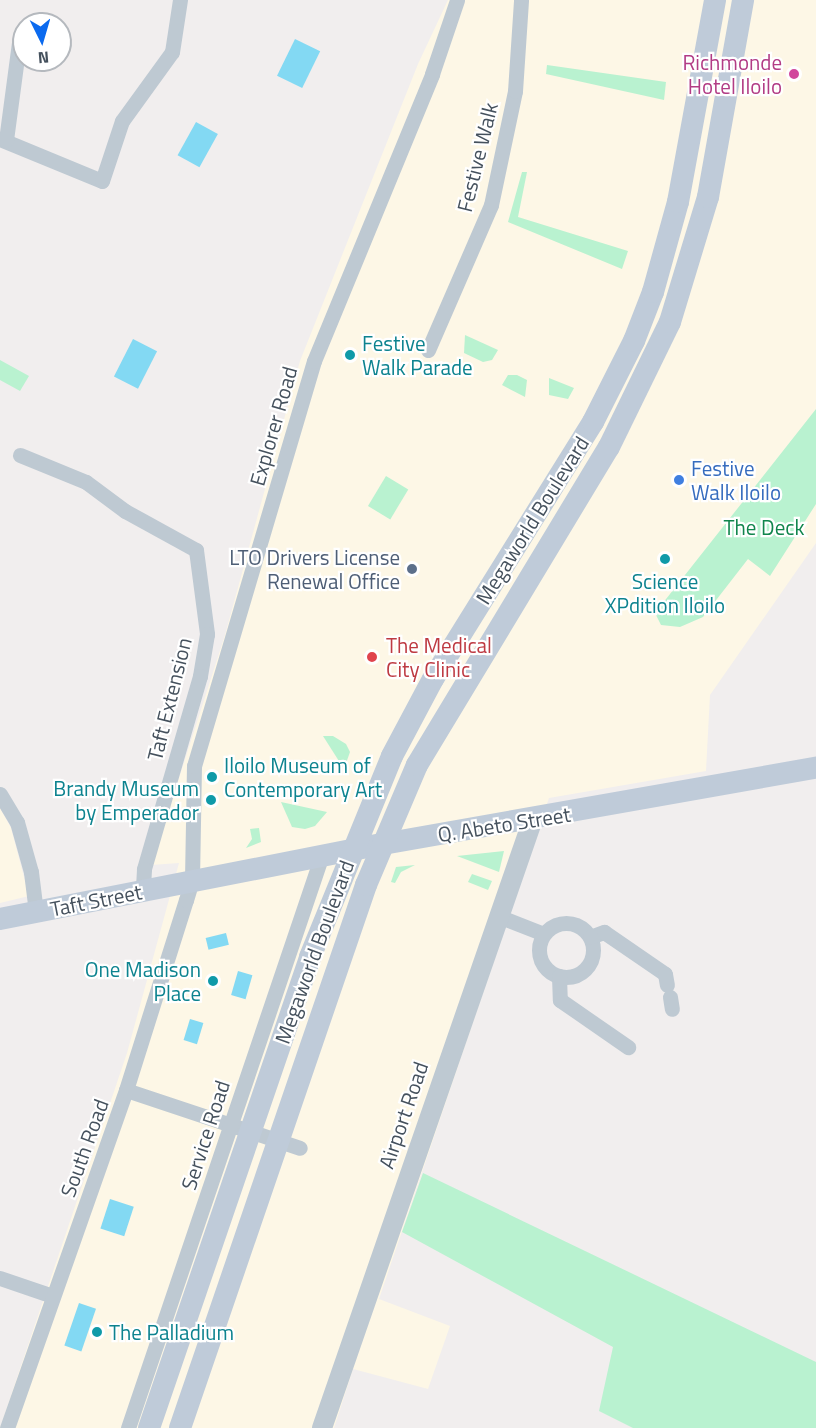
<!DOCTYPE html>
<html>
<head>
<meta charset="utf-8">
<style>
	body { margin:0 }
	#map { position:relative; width:816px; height:1428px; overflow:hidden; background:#f1eeee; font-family:"Titillium Web",sans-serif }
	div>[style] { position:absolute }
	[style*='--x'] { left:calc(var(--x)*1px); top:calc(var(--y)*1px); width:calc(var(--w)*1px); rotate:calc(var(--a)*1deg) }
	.commercial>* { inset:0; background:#fdf7e6 }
	.green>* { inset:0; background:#b9f2d0; transform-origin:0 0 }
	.water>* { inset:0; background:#83d9f3; transform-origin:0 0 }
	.minor>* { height:15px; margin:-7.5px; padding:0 7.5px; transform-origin:7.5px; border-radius:7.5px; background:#bec9d2 }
	.minor>.ring { margin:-7.5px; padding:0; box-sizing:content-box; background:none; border:15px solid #bec9d2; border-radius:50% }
	.tertiary>* { height:20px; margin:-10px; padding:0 10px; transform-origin:10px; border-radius:10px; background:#bec9d2 }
	.secondary>* { height:22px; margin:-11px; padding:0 11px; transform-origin:11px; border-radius:11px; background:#bfcbd9 }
	.dots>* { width:16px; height:16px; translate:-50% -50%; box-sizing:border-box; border:3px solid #fff; border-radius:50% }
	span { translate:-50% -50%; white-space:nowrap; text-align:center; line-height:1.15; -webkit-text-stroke:4.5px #fff; paint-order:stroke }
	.hotel-label { font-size:21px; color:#b23c85 }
	.right { translate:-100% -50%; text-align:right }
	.street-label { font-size:21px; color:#45515d }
	.culture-label { font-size:21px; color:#0d838f }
	.left { translate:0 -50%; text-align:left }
	.shop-label { font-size:21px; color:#366cbe }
	.park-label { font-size:21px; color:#10854c }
	.service-label { font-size:21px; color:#4e5e75 }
	.health-label { font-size:21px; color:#be3a42 }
	.north { position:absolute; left:12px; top:12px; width:60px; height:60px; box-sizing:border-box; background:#fff; border:2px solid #b5b9be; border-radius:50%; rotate:175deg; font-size:16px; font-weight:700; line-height:24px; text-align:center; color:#45515d }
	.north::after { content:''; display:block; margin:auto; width:21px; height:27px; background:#0b6aef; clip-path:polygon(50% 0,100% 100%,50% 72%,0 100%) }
</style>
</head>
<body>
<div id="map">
	<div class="commercial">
		<div style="clip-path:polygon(448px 0,816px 0,816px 543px,710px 695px,706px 771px,549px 798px,379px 1299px,450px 1326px,428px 1389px,353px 1369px,334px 1428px,0 1428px,127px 1053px,179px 863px,151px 865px,225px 635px,300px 361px,418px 64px)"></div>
		<div style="clip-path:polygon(0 808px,11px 828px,29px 896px,0 903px)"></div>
	</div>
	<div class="green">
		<div style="clip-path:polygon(547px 65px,666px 82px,664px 100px,546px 74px)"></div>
		<div style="clip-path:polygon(522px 172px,527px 172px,518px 217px,628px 251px,622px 269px,508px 222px)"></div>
		<div style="clip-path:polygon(465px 335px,498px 350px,492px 360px,483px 362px,464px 353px)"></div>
		<div style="clip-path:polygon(0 360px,29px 376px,20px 391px,0 380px)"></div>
		<div style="clip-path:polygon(508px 375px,517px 375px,527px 380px,525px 397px,502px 385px)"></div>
		<div style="clip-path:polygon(549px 378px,574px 388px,568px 399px,549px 395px)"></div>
		<div style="clip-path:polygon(816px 409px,816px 504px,770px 576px,748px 559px,703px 617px,680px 627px,661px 625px,655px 613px)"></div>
		<div style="left:386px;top:476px;width:26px;height:35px;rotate:31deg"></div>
		<div style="clip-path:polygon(323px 736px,333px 736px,346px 744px,350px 752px,344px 769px)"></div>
		<div style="clip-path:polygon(281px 802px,327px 812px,315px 826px,305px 829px,292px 827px)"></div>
		<div style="clip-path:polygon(259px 828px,261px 842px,246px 848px,252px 839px,250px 829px)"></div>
		<div style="clip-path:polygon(504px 851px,499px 872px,457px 856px)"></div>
		<div style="clip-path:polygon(415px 865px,401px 872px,395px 883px,391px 882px,396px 867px)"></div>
		<div style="clip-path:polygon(472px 874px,492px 881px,488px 890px,468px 882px)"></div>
		<div style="clip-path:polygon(423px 1173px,816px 1362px,816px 1428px,633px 1428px,599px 1411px,613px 1347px,402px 1232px)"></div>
	</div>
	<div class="water">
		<div style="left:295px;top:39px;width:28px;height:41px;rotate:26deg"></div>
		<div style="left:196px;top:122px;width:25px;height:38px;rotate:29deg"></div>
		<div style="left:133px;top:339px;width:27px;height:42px;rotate:27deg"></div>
		<div style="left:226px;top:933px;width:12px;height:21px;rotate:76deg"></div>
		<div style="left:238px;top:971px;width:15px;height:25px;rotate:16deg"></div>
		<div style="left:190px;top:1019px;width:14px;height:22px;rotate:17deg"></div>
		<div style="left:110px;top:1199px;width:25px;height:31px;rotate:18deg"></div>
		<div style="left:79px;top:1303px;width:18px;height:45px;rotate:19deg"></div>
	</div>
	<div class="minor">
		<div style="--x:0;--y:139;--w:110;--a:22.4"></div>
		<div style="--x:102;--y:181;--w:63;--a:-71.6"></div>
		<div style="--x:122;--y:121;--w:85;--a:-54.1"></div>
		<div style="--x:172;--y:52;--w:53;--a:-81.3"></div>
		<div style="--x:6;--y:140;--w:98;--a:-82.4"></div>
		<div style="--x:428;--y:350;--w:158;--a:-66.5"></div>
		<div style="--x:491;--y:205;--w:116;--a:-78.1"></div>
		<div style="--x:515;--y:91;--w:91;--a:-86.2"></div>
		<div style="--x:20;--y:455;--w:71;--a:22.2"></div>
		<div style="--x:86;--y:482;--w:49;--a:36.6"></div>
		<div style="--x:125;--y:511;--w:81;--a:28.8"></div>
		<div style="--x:196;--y:550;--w:85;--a:82.5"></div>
		<div style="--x:207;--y:634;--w:43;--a:99.5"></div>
		<div style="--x:200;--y:676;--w:201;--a:106.2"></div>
		<div style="--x:144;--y:869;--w:22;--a:93"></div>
		<div style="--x:0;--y:794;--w:33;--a:59"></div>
		<div style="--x:17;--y:822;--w:52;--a:74.4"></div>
		<div style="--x:31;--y:872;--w:40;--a:82.9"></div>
		<div style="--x:498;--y:916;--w:49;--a:21.4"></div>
		<div class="ring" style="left:539px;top:923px;width:39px;height:39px"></div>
		<div style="--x:590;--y:937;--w:15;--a:-20"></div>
		<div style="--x:604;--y:932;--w:74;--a:34.5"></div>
		<div style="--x:665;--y:974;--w:11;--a:80"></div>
		<div style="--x:559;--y:976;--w:24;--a:88"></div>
		<div style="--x:560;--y:1000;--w:83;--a:34.7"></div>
		<div style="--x:670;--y:997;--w:12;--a:81"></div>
		<div style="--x:126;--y:1090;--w:183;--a:18.4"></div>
		<div style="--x:0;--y:1278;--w:56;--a:18.8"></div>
		<div style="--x:7;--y:1428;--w:358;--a:-70.6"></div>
		<div style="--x:126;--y:1090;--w:199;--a:-72.5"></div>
		<div style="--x:186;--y:900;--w:21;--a:-73"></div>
		<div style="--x:192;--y:880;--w:114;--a:-89"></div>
		<div style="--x:194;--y:766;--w:422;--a:-73.5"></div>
		<div style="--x:314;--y:361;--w:310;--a:-67.6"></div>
		<div style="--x:432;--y:74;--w:78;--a:-71.3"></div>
		<div style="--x:128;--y:1428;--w:605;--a:-71.3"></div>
	</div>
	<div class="tertiary">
		<div style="--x:322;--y:1428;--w:645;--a:-70.89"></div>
	</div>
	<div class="secondary">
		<div style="--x:0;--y:919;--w:390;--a:-11.1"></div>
		<div style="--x:383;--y:844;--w:440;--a:-10"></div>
		<div style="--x:149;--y:1428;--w:498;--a:-71.1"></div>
		<div style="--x:310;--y:957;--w:217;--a:-67.8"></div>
		<div style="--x:392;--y:756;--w:87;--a:-62"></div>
		<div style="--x:433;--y:679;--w:303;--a:-58.1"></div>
		<div style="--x:593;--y:422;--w:91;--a:-63.2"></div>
		<div style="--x:634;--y:341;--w:53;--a:-68.8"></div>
		<div style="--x:653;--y:292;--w:93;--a:-74.5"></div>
		<div style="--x:678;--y:202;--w:205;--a:-79.6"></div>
		<div style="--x:180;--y:1428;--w:574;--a:-71.09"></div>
		<div style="--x:366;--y:885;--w:130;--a:-67"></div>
		<div style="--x:417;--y:765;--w:371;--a:-58.9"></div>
		<div style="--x:609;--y:447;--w:139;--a:-64"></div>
		<div style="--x:670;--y:322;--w:131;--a:-73.1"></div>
		<div style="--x:708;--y:197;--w:200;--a:-79.9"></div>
	</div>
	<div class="dots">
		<div style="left:794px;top:74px;background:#d1479c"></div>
		<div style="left:350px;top:355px;background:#0f9aa8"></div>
		<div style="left:679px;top:480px;background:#3f7fe0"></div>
		<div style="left:665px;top:559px;background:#0f9aa8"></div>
		<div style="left:412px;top:569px;background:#5c6f8a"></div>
		<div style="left:372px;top:657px;background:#e0444e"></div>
		<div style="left:212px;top:777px;background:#0f9aa8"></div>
		<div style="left:211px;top:800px;background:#0f9aa8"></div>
		<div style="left:213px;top:981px;background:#0f9aa8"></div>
		<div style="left:97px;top:1332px;background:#0f9aa8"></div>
	</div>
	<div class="hotel-label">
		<span class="right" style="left:782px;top:74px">Richmonde<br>Hotel Iloilo</span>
	</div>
	<div class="street-label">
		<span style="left:477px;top:157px;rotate:-76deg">Festive Walk</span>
		<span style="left:273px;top:426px;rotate:-74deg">Explorer Road</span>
		<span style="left:532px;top:520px;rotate:-58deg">Megaworld Boulevard</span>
		<span style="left:169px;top:699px;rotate:-76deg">Taft Extension</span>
		<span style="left:504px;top:824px;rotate:-9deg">Q. Abeto Street</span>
		<span style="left:96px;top:900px;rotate:-11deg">Taft Street</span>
		<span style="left:314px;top:952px;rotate:-70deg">Megaworld Boulevard</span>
		<span style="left:403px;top:1115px;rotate:-71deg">Airport Road</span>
		<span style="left:205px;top:1135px;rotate:-72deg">Service Road</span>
		<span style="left:84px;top:1148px;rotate:-70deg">South Road</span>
	</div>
	<div class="culture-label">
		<span class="left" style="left:362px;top:355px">Festive<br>Walk Parade</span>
		<span style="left:665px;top:593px">Science<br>XPdition Iloilo</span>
		<span class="left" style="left:224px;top:777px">Iloilo Museum of<br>Contemporary Art</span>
		<span class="right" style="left:199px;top:800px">Brandy Museum<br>by Emperador</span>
		<span class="right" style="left:201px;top:981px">One Madison<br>Place</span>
		<span class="left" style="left:109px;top:1332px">The Palladium</span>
	</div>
	<div class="shop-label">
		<span class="left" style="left:691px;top:480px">Festive<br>Walk Iloilo</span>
	</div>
	<div class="park-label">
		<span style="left:764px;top:527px">The Deck</span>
	</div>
	<div class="service-label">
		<span class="right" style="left:400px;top:569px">LTO Drivers License<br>Renewal Office</span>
	</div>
	<div class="health-label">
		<span class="left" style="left:386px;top:657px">The Medical<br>City Clinic</span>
	</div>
	<div class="north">N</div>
</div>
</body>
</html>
